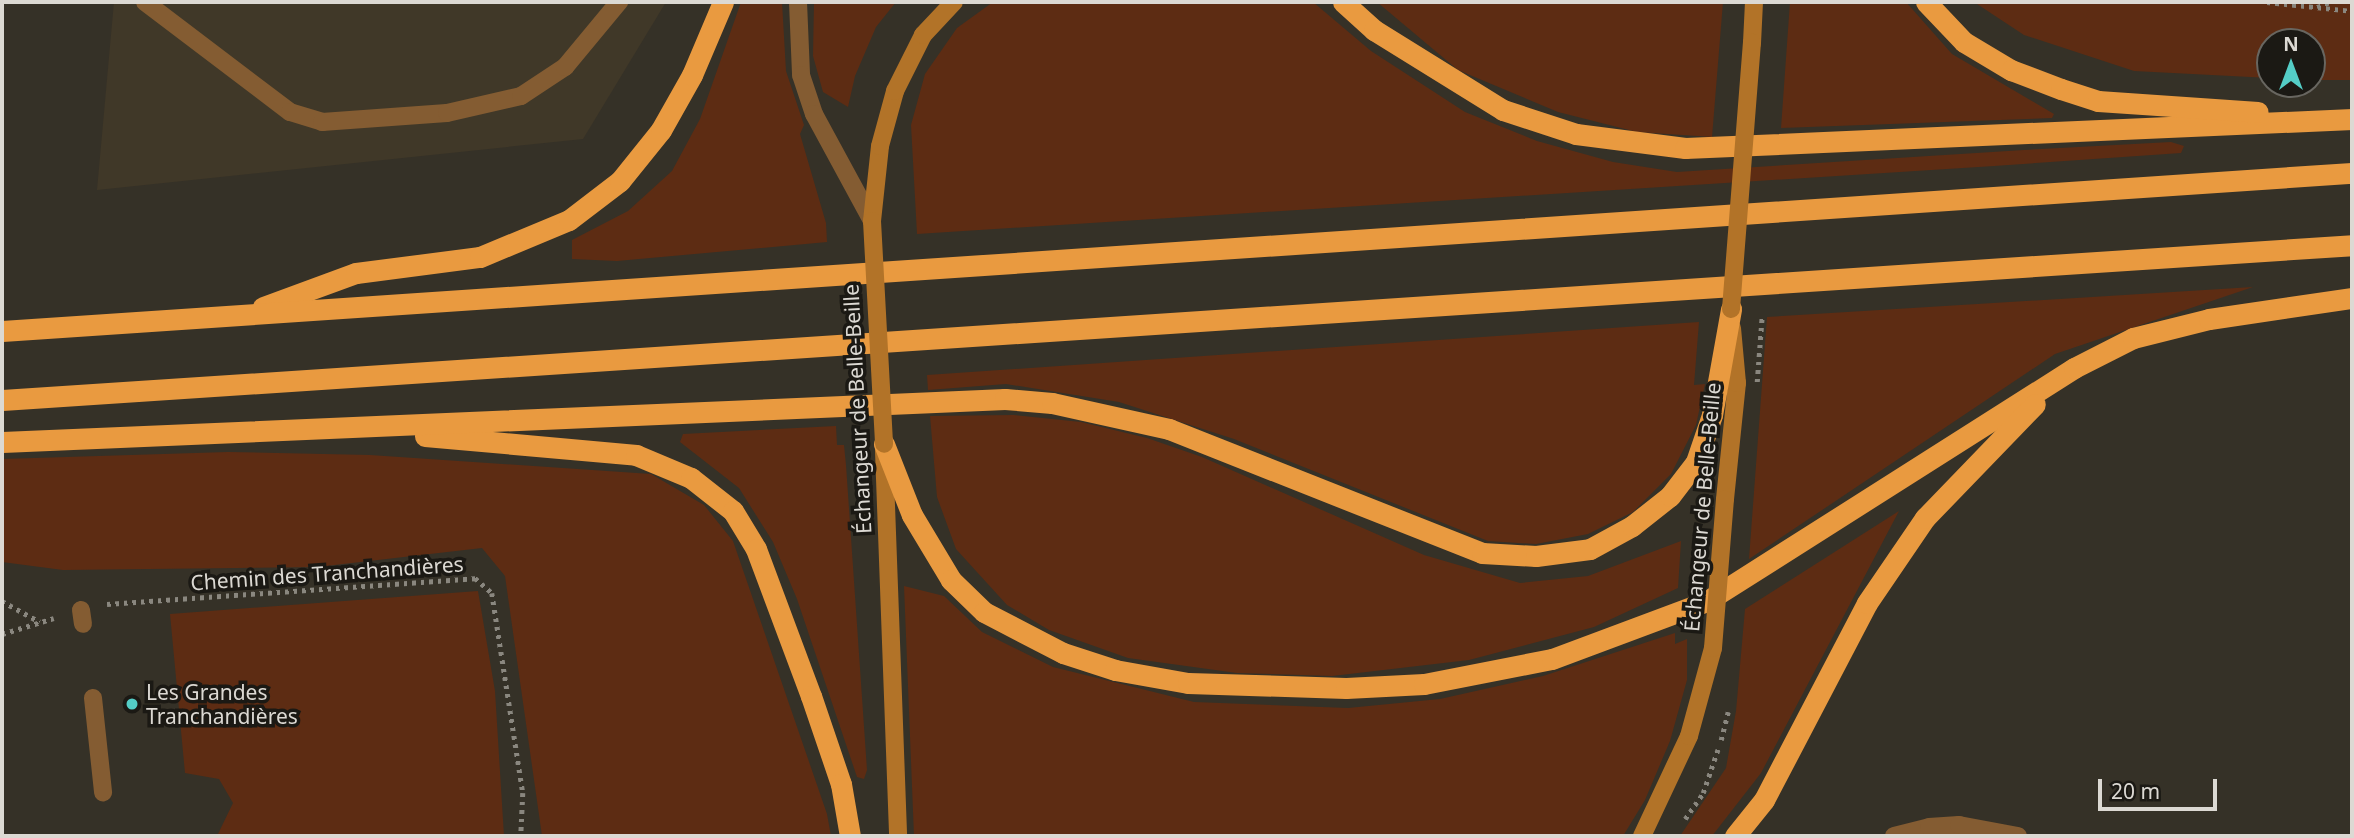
<!DOCTYPE html>
<html>
<head>
<meta charset="utf-8">
<style>
	body { margin:0 }
	#map { position:relative; width:2354px; height:838px; overflow:hidden; background:#353127; font-family:"Noto Sans",sans-serif }
	div>[style] { position:absolute }
	[style*='--x'] { left:calc(var(--x)*1px); top:calc(var(--y)*1px); width:calc(var(--w)*1px); rotate:calc(var(--a)*1deg) }
	.built>* { inset:0; background:#403828 }
	.green>* { inset:0; background:#5d2c13 }
	.path>* { height:4.5px; margin-top:-2.25px; transform-origin:0; background:repeating-linear-gradient(90deg,#8a877f 0 3.5px,transparent 0 8.5px) }
	.lane>* { height:18px; margin:-9px; padding:0 9px; transform-origin:9px; border-radius:9px; background:#845c32 }
	.street>* { height:18px; margin:-9px; padding:0 9px; transform-origin:9px; border-radius:9px; background:#845c32 }
	.secondary>* { height:18px; margin:-9px; padding:0 9px; transform-origin:9px; border-radius:9px; background:#b27328 }
	.highway>* { height:21px; margin:-10.5px; padding:0 10.5px; transform-origin:10.5px; border-radius:10.5px; background:#e99a40 }
	.path-bridge>* { height:4.5px; margin-top:-2.25px; transform-origin:0; background:repeating-linear-gradient(90deg,#8a877f 0 3.5px,transparent 0 8.5px) }
	.secondary-bridge>* { height:18px; margin:-9px; padding:0 9px; transform-origin:9px; border-radius:9px; background:#b27328 }
	.dots>* { width:19px; height:19px; translate:-50% -50%; box-sizing:border-box; border:4px solid #1b1914; border-radius:50% }
	span { translate:-50% -50%; white-space:nowrap; text-align:center; line-height:1.15; -webkit-text-stroke:7px #1b1914; paint-order:stroke }
	.street-label { font-size:21px; color:#dcd9d3 }
	.poi-label { font-size:21px; color:#dcd9d3 }
	.left { translate:0 -50%; text-align:left }
	.frame { position:absolute; inset:0; border:4px solid #dcd9d3; pointer-events:none }
	.north { position:absolute; left:2256px; top:28px; width:70px; height:70px; box-sizing:border-box; background:#1b1914; border:2px solid #686660; border-radius:50%; rotate:0deg; font-size:19px; font-weight:700; line-height:28px; text-align:center; color:#dcd9d3 }
	.north::after { content:''; display:block; margin:auto; width:24px; height:32px; background:#54cdc6; clip-path:polygon(50% 0,100% 100%,50% 72%,0 100%) }
	.scale { position:absolute; left:2098px; top:779px; width:119px; height:32px; box-sizing:border-box; border:4px solid #dcd9d3; border-top:0; padding-left:9px; font-size:21px; line-height:24px; white-space:nowrap; color:#dcd9d3; -webkit-text-stroke:5px #1b1914; paint-order:stroke }
</style>
</head>
<body>
<div id="map">
	<div class="built">
		<div style="clip-path:polygon(114px 2px,666px 2px,583px 139px,97px 190px)"></div>
	</div>
	<div class="green">
		<div style="clip-path:polygon(741px 2px,782px 2px,786px 71px,804px 125px,800px 134px,826px 223px,827px 242px,617px 261px,572px 259px,572px 240px,628px 211px,672px 171px,700px 119px)"></div>
		<div style="clip-path:polygon(814px 2px,896px 2px,876px 27px,855px 76px,848px 107px,823px 92px,813px 56px)"></div>
		<div style="clip-path:polygon(993px 2px,1313px 2px,1371px 51px,1465px 112px,1537px 141px,1613px 162px,1677px 172px,2024px 150px,2171px 142px,2184px 146px,2181px 153px,1994px 166px,917px 234px,911px 125px,925px 74px,957px 28px)"></div>
		<div style="clip-path:polygon(1377px 2px,1723px 2px,1712px 137px,1637px 132px,1558px 112px,1458px 70px)"></div>
		<div style="clip-path:polygon(1790px 2px,1906px 2px,1952px 54px,2054px 114px,2052px 118px,1781px 128px)"></div>
		<div style="clip-path:polygon(1974px 2px,2352px 2px,2352px 80px,2312px 80px,2312px 42px,2270px 42px,2270px 78px,2134px 71px,2024px 35px)"></div>
		<div style="clip-path:polygon(2253px 287px,2055px 354px,1749px 559px,1767px 317px)"></div>
		<div style="clip-path:polygon(1699px 322px,1694px 385px,1705px 384px,1696px 425px,1671px 474px,1633px 512px,1588px 534px,1536px 544px,1488px 541px,1234px 439px,1119px 402px,1006px 384px,928px 390px,927px 375px)"></div>
		<div style="clip-path:polygon(1014px 415px,1081px 422px,1147px 438px,1202px 457px,1424px 555px,1520px 583px,1588px 576px,1681px 541px,1678px 588px,1594px 627px,1469px 660px,1332px 676px,1237px 673px,1128px 658px,1049px 630px,1007px 605px,956px 549px,937px 497px,930px 416px)"></div>
		<div style="clip-path:polygon(836px 426px,837px 445px,844px 445px,846px 465px,867px 770px,864px 779px,857px 777px,797px 599px,773px 542px,739px 488px,680px 442px,683px 434px)"></div>
		<div style="clip-path:polygon(228px 452px,370px 455px,651px 474px,704px 505px,733px 541px,827px 814px,831px 836px,542px 836px,505px 576px,482px 548px,317px 567px,63px 570px,2px 562px,2px 459px)"></div>
		<div style="clip-path:polygon(1899px 511px,1761px 773px,1712px 836px,1680px 836px,1726px 768px,1736px 711px,1745px 609px)"></div>
		<div style="clip-path:polygon(904px 586px,944px 596px,982px 632px,1053px 667px,1194px 702px,1348px 708px,1440px 699px,1543px 676px,1675px 633px,1675px 644px,1687px 639px,1687px 680px,1670px 741px,1645px 800px,1623px 836px,914px 836px)"></div>
		<div style="clip-path:polygon(478px 591px,495px 691px,504px 836px,217px 836px,233px 803px,219px 779px,185px 773px,170px 614px)"></div>
	</div>
	<div class="path">
		<div style="--x:2267;--y:2;--w:85;--a:6"></div>
		<div style="--x:2317;--y:7;--w:14;--a:-21"></div>
		<div style="--x:2;--y:601;--w:43;--a:28.9"></div>
		<div style="--x:107;--y:604;--w:369;--a:-4"></div>
		<div style="--x:475;--y:578;--w:23;--a:41"></div>
		<div style="--x:492;--y:593;--w:202;--a:81.2"></div>
		<div style="--x:523;--y:793;--w:43;--a:92.7"></div>
		<div style="--x:2;--y:634;--w:54;--a:-17.1"></div>
		<div style="--x:1721;--y:740;--w:29;--a:-76"></div>
		<div style="--x:1685;--y:819;--w:32;--a:-55"></div>
		<div style="--x:1703;--y:793;--w:46;--a:-71.2"></div>
	</div>
	<div class="lane">
		<div style="--x:145;--y:2;--w:182;--a:37.2"></div>
		<div style="--x:290;--y:112;--w:34;--a:17"></div>
		<div style="--x:322;--y:122;--w:125;--a:-4.1"></div>
		<div style="--x:447;--y:113;--w:76;--a:-12.9"></div>
		<div style="--x:521;--y:96;--w:53;--a:-33.4"></div>
		<div style="--x:565;--y:67;--w:85;--a:-50.3"></div>
		<div style="--x:81;--y:610;--w:14;--a:82"></div>
		<div style="--x:93;--y:698;--w:95;--a:83.9"></div>
	</div>
	<div class="street">
		<div style="--x:798;--y:2;--w:73;--a:87.6"></div>
		<div style="--x:801;--y:75;--w:41;--a:71.6"></div>
		<div style="--x:814;--y:114;--w:122;--a:61.5"></div>
		<div style="--x:1894;--y:836;--w:36;--a:-14"></div>
		<div style="--x:1929;--y:827;--w:30;--a:-4"></div>
		<div style="--x:1959;--y:825;--w:60;--a:10.6"></div>
	</div>
	<div class="secondary">
		<div style="--x:1752;--y:43;--w:41;--a:-87.2"></div>
		<div style="--x:872;--y:221;--w:75;--a:-83.9"></div>
		<div style="--x:880;--y:146;--w:57;--a:-74.7"></div>
		<div style="--x:895;--y:91;--w:63;--a:-63.4"></div>
		<div style="--x:923;--y:35;--w:45;--a:-46.8"></div>
		<div style="--x:884;--y:451;--w:385;--a:87.9"></div>
		<div style="--x:1725;--y:499;--w:117;--a:-84.1"></div>
		<div style="--x:1737;--y:383;--w:55;--a:-95.2"></div>
		<div style="--x:1642;--y:836;--w:110;--a:-64.8"></div>
		<div style="--x:1689;--y:736;--w:91;--a:-74.7"></div>
	</div>
	<div class="highway">
		<div style="--x:1343;--y:2;--w:42;--a:42.1"></div>
		<div style="--x:1374;--y:30;--w:152;--a:31.8"></div>
		<div style="--x:1503;--y:110;--w:77;--a:18.2"></div>
		<div style="--x:1576;--y:134;--w:110;--a:7.3"></div>
		<div style="--x:1685;--y:148;--w:668;--a:-2.49"></div>
		<div style="--x:1926;--y:2;--w:55;--a:46.5"></div>
		<div style="--x:1964;--y:42;--w:55;--a:30.8"></div>
		<div style="--x:2011;--y:70;--w:53;--a:20.8"></div>
		<div style="--x:2061;--y:89;--w:39;--a:18"></div>
		<div style="--x:2098;--y:101;--w:160;--a:3.9"></div>
		<div style="--x:263;--y:307;--w:99;--a:-20.1"></div>
		<div style="--x:356;--y:273;--w:125;--a:-7.4"></div>
		<div style="--x:480;--y:257;--w:96;--a:-22.6"></div>
		<div style="--x:569;--y:220;--w:64;--a:-37.4"></div>
		<div style="--x:620;--y:181;--w:65;--a:-51.2"></div>
		<div style="--x:661;--y:130;--w:63;--a:-60.6"></div>
		<div style="--x:692;--y:75;--w:79;--a:-67"></div>
		<div style="--x:2;--y:331;--w:2355;--a:-3.85"></div>
		<div style="--x:2;--y:400;--w:2355;--a:-3.77"></div>
		<div style="--x:425;--y:436;--w:212;--a:5.1"></div>
		<div style="--x:636;--y:455;--w:60;--a:22.7"></div>
		<div style="--x:691;--y:478;--w:53;--a:38.2"></div>
		<div style="--x:733;--y:511;--w:44;--a:58.8"></div>
		<div style="--x:756;--y:549;--w:157;--a:69.5"></div>
		<div style="--x:811;--y:696;--w:93;--a:71.2"></div>
		<div style="--x:841;--y:784;--w:53;--a:80.2"></div>
		<div style="--x:2;--y:442;--w:1004;--a:-2.45"></div>
		<div style="--x:1005;--y:399;--w:47;--a:4.9"></div>
		<div style="--x:1052;--y:403;--w:120;--a:12.5"></div>
		<div style="--x:1169;--y:429;--w:337;--a:21.6"></div>
		<div style="--x:1482;--y:553;--w:54;--a:3.2"></div>
		<div style="--x:1536;--y:556;--w:54;--a:-7.4"></div>
		<div style="--x:1590;--y:549;--w:48;--a:-28.7"></div>
		<div style="--x:1632;--y:526;--w:48;--a:-38.3"></div>
		<div style="--x:1670;--y:496;--w:43;--a:-52.6"></div>
		<div style="--x:1696;--y:462;--w:50;--a:-71.2"></div>
		<div style="--x:1712;--y:415;--w:108;--a:-79.8"></div>
		<div style="--x:884;--y:444;--w:76;--a:68.5"></div>
		<div style="--x:912;--y:515;--w:76;--a:59"></div>
		<div style="--x:951;--y:580;--w:46;--a:44.1"></div>
		<div style="--x:984;--y:612;--w:89;--a:27.4"></div>
		<div style="--x:1063;--y:653;--w:55;--a:18.1"></div>
		<div style="--x:1115;--y:670;--w:74;--a:10.1"></div>
		<div style="--x:1188;--y:683;--w:158;--a:1.8"></div>
		<div style="--x:1346;--y:688;--w:78;--a:-2.9"></div>
		<div style="--x:1424;--y:684;--w:130;--a:-11.1"></div>
		<div style="--x:1552;--y:659;--w:165;--a:-20.5"></div>
		<div style="--x:1707;--y:601;--w:435;--a:-32.4"></div>
		<div style="--x:2074;--y:368;--w:66;--a:-27"></div>
		<div style="--x:2133;--y:338;--w:78;--a:-14"></div>
		<div style="--x:2209;--y:319;--w:145;--a:-8.4"></div>
		<div style="--x:1735;--y:836;--w:46;--a:-51.1"></div>
		<div style="--x:1764;--y:800;--w:222;--a:-62.4"></div>
		<div style="--x:1867;--y:603;--w:103;--a:-55.7"></div>
		<div style="--x:1925;--y:518;--w:158;--a:-46"></div>
	</div>
	<div class="path-bridge">
		<div style="--x:1757;--y:382;--w:66;--a:-85.7"></div>
	</div>
	<div class="secondary-bridge">
		<div style="--x:872;--y:221;--w:223;--a:86.9"></div>
		<div style="--x:1731;--y:309;--w:267;--a:-85.5"></div>
		<div style="--x:1713;--y:648;--w:149;--a:-85.4"></div>
	</div>
	<div class="dots">
		<div style="left:132px;top:704px;background:#54cdc6"></div>
	</div>
	<div class="street-label">
		<span style="left:857px;top:409px;rotate:-93deg">Échangeur de Belle-Beille</span>
		<span style="left:1702px;top:507px;rotate:-85deg">Échangeur de Belle-Beille</span>
		<span style="left:327px;top:573px;rotate:-4deg">Chemin des Tranchandières</span>
	</div>
	<div class="poi-label">
		<span class="left" style="left:146px;top:704px">Les Grandes<br>Tranchandières</span>
	</div>
	<div class="frame"></div>
	<div class="north">N</div>
	<div class="scale">20 m</div>
</div>
</body>
</html>
